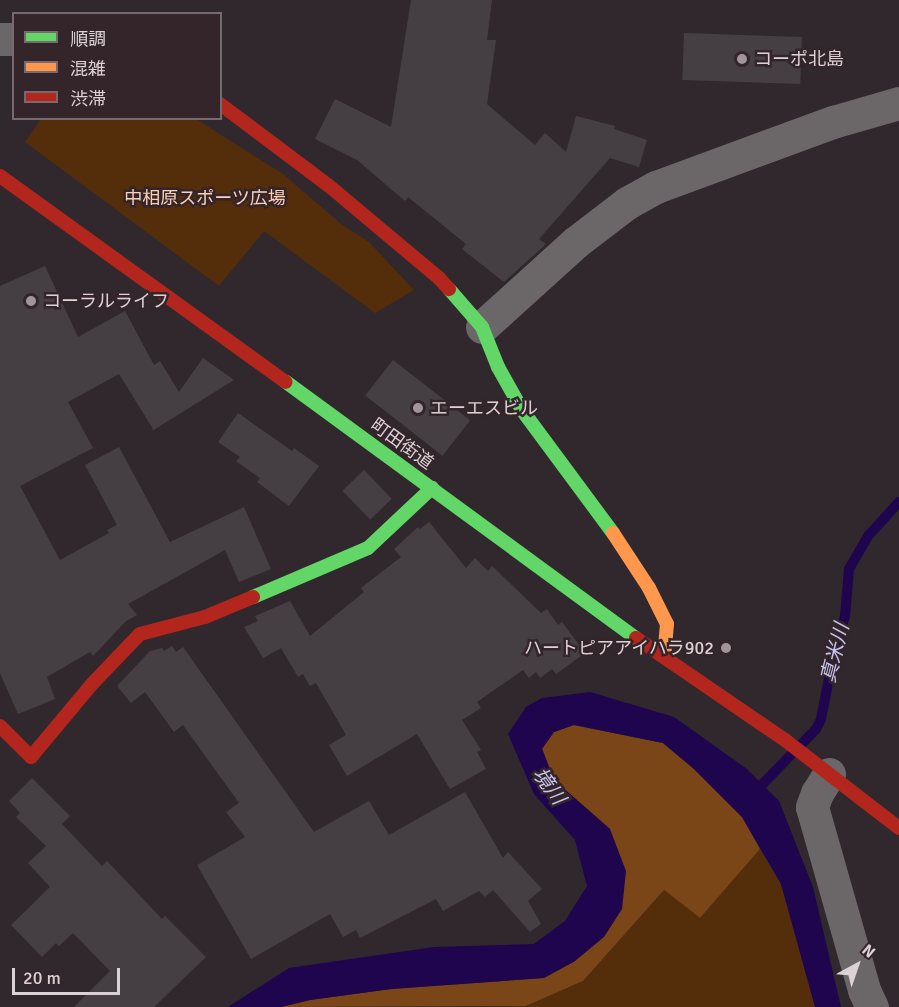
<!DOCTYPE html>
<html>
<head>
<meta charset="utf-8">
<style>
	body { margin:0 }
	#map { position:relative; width:899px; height:1007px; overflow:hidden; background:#30282c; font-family:Signika,"Noto Sans JP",sans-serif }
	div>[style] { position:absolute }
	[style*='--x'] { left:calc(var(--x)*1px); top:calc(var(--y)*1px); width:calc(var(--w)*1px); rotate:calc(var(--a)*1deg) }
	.green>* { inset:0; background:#542e0b }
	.forest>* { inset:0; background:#7a4517 }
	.water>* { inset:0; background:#1f044e }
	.stream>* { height:10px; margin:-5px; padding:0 5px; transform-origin:5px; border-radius:5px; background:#1f044e }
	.building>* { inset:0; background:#453f44; transform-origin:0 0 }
	.street>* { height:33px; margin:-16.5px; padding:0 16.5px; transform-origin:16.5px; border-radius:16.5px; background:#6b6768 }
	.fast>* { height:14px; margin:-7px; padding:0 7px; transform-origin:7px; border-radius:7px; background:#63d668 }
	.slow>* { height:14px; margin:-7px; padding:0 7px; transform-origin:7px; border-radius:7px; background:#ff974d }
	.jam>* { height:14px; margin:-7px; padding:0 7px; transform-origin:7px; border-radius:7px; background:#b3261e }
	.dots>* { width:16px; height:16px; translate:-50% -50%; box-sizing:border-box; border:3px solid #34252b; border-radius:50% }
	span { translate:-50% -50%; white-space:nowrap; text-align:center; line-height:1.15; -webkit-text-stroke:5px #34252b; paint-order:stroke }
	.poi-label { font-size:18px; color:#dcd2d6 }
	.left { translate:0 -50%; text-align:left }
	.right { translate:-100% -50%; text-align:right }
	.park-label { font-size:18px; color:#fcd1b3 }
	.street-label { font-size:18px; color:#dcd2d6 }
	.water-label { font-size:20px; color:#c6c4f1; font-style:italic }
	.legend { position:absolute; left:12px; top:12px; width:210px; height:108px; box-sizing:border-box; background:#34252b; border:2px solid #776a6f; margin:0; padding:8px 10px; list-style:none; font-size:18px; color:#dcd2d6 }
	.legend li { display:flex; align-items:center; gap:12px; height:30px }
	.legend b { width:30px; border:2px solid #776a6f }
	.north { position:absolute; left:827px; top:935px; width:60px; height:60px; -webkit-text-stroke:4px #34252b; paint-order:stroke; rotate:40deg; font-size:16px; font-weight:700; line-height:24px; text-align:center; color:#dcd2d6 }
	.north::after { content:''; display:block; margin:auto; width:21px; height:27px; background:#dcd2d6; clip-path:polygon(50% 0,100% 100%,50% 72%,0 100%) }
	.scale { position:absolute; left:12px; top:968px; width:108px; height:27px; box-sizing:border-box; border:3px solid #dcd2d6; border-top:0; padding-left:8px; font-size:18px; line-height:21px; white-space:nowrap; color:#dcd2d6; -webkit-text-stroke:4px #34252b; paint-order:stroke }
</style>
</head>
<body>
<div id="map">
	<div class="green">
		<div style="clip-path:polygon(41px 119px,196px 119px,283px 174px,341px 224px,369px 242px,414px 290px,375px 313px,264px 231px,219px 286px,25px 142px)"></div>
		<div style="clip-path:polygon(760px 849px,781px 884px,815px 1007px,466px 1007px,526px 1006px,583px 981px,664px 890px,700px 918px)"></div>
	</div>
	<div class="forest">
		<div style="clip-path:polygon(574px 725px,663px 743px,694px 769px,742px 817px,760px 849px,700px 918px,664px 890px,583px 981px,526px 1006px,281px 1007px,310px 1000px,391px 989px,544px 978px,575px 961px,610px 829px,554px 780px,542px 748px,554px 732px)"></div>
	</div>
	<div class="water">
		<div style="clip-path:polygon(590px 692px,674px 717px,747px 769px,779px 801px,813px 887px,841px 1007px,815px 1007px,781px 884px,742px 817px,694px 769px,663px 743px,574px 725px,554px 732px,542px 749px,554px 780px,610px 829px,626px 871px,622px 909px,604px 937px,575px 961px,544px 978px,391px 989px,310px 1000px,281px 1007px,228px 1007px,289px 968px,434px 947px,534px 944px,565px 921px,587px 886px,575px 840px,534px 794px,508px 734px,526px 707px,542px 698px)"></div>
	</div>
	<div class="stream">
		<div style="--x:753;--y:794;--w:91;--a:-45.9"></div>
		<div style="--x:816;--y:729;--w:11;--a:-63"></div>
		<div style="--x:821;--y:719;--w:62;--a:-78.9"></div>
		<div style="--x:833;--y:658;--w:44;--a:-74.1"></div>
		<div style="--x:845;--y:616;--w:47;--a:-85.1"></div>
		<div style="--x:849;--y:569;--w:39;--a:-60"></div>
		<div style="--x:869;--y:535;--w:45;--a:-47.7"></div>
	</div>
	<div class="building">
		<div style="clip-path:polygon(411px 0,492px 0,487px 40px,496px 40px,487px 104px,535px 145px,545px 133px,566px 152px,576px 116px,615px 126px,614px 129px,647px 140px,639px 167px,610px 158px,539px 239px,546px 244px,504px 282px,462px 249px,466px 244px,408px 197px,405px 201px,357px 160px,315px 139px,335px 99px,391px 127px)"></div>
		<div style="left:684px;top:33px;width:118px;height:47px;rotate:2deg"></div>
		<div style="clip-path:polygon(45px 266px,78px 337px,125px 311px,154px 365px,160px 361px,179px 392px,203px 358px,234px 380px,152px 431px,153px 429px,119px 374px,68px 402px,93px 448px,20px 486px,60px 560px,109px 533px,107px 530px,117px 525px,85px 465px,119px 447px,170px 542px,244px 507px,271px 569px,239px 582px,225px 550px,128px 604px,137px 615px,126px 621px,93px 656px,90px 652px,47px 677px,55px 699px,18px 714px,0 673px,0 286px)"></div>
		<div style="left:393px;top:360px;width:98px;height:45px;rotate:38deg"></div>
		<div style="clip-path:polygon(238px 413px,292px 451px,294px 448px,319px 466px,289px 506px,257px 482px,260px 478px,236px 461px,240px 457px,218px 442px)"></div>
		<div style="left:364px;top:470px;width:40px;height:30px;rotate:46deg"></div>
		<div style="clip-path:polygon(429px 522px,466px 568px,475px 558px,488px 571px,492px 566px,541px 613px,547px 609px,558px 625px,562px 622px,585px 653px,556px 674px,552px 669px,540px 678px,536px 672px,529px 678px,523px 670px,477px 702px,481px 708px,462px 720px,481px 750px,477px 752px,486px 769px,450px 789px,417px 734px,347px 776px,329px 745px,346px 735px,316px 683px,310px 686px,303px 674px,298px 677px,281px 648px,263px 658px,244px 627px,258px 621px,255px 616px,290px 601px,310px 636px,364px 592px,361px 588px,401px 557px,394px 549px,418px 527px,420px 529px)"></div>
		<div style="clip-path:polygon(172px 646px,176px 652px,183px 647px,314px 832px,369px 801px,389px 835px,465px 792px,503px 858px,508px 852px,542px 889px,528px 901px,541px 924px,530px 932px,493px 890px,485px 897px,479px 891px,443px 911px,436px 899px,360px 938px,356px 930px,343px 937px,330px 914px,251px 959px,197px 865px,245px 837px,226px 812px,239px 803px,183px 725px,174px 732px,145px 692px,131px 703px,117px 686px,150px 651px,162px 648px,164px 651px)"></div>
		<div style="clip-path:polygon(32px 778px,70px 816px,62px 824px,102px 866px,107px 861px,162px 919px,165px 916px,206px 957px,154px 1007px,74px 1007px,110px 971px,73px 933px,59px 946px,56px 943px,42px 957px,11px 925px,50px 887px,28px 863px,46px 846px,16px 817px,20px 813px,9px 801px)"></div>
	</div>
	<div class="street">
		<div style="--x:0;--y:39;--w:14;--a:0"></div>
		<div style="--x:482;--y:327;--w:127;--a:-42.1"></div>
		<div style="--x:576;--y:242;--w:64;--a:-37.4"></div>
		<div style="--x:627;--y:203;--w:33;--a:-29"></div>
		<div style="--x:656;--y:187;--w:189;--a:-20.2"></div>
		<div style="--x:833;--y:122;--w:69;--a:-16.1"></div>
		<div style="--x:829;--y:774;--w:22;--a:122"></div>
		<div style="--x:817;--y:793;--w:15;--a:110"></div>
		<div style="--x:812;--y:807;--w:190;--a:74.1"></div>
		<div style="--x:864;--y:990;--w:19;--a:65"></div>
	</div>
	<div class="fast">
		<div style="--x:449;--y:289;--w:50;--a:49"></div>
		<div style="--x:482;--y:327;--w:43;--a:68.2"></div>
		<div style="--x:498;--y:367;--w:49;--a:60.8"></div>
		<div style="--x:522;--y:410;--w:153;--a:53.5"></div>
		<div style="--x:286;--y:382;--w:434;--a:36.2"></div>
		<div style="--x:253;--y:597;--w:125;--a:-23.1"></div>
		<div style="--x:368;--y:548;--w:88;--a:-43.2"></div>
	</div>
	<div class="slow">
		<div style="--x:613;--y:533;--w:66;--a:56.8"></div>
		<div style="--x:649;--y:588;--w:40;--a:63.4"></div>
		<div style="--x:667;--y:624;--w:33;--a:95"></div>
	</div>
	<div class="jam">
		<div style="--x:220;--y:104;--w:135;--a:36.9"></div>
		<div style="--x:328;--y:185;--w:145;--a:40"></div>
		<div style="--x:439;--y:278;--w:15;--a:48"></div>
		<div style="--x:0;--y:176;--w:352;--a:35.8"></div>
		<div style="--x:636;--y:638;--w:181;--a:34.4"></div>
		<div style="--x:785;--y:740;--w:144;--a:37.7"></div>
		<div style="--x:0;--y:726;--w:44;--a:45"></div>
		<div style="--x:31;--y:757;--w:95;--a:-50.1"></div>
		<div style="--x:92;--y:684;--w:69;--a:-46.2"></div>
		<div style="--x:140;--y:634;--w:67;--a:-14.7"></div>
		<div style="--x:205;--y:617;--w:52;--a:-22.6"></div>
	</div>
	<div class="dots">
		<div style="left:742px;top:59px;background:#a0969a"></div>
		<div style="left:31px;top:301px;background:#a0969a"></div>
		<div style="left:418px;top:408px;background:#a0969a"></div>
		<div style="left:726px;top:648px;background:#a0969a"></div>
	</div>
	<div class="poi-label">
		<span class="left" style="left:754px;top:59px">コーポ北島</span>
		<span class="left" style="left:43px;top:301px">コーラルライフ</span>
		<span class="left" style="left:430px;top:408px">エーエスビル</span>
		<span class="right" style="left:714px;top:648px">ハートピアアイハラ902</span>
	</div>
	<div class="park-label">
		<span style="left:205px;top:198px">中相原スポーツ広場</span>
	</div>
	<div class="street-label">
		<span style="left:402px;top:444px;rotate:36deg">町田街道</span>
	</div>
	<div class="water-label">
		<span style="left:835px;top:653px;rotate:-76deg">真米川</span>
		<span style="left:549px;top:786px;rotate:54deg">境川</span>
	</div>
	<ul class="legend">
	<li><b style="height:8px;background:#63d668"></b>順調</li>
	<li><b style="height:8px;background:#ff974d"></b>混雑</li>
	<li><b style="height:8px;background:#b3261e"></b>渋滞</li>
	</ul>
	<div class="north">N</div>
	<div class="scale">20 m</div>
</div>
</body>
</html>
